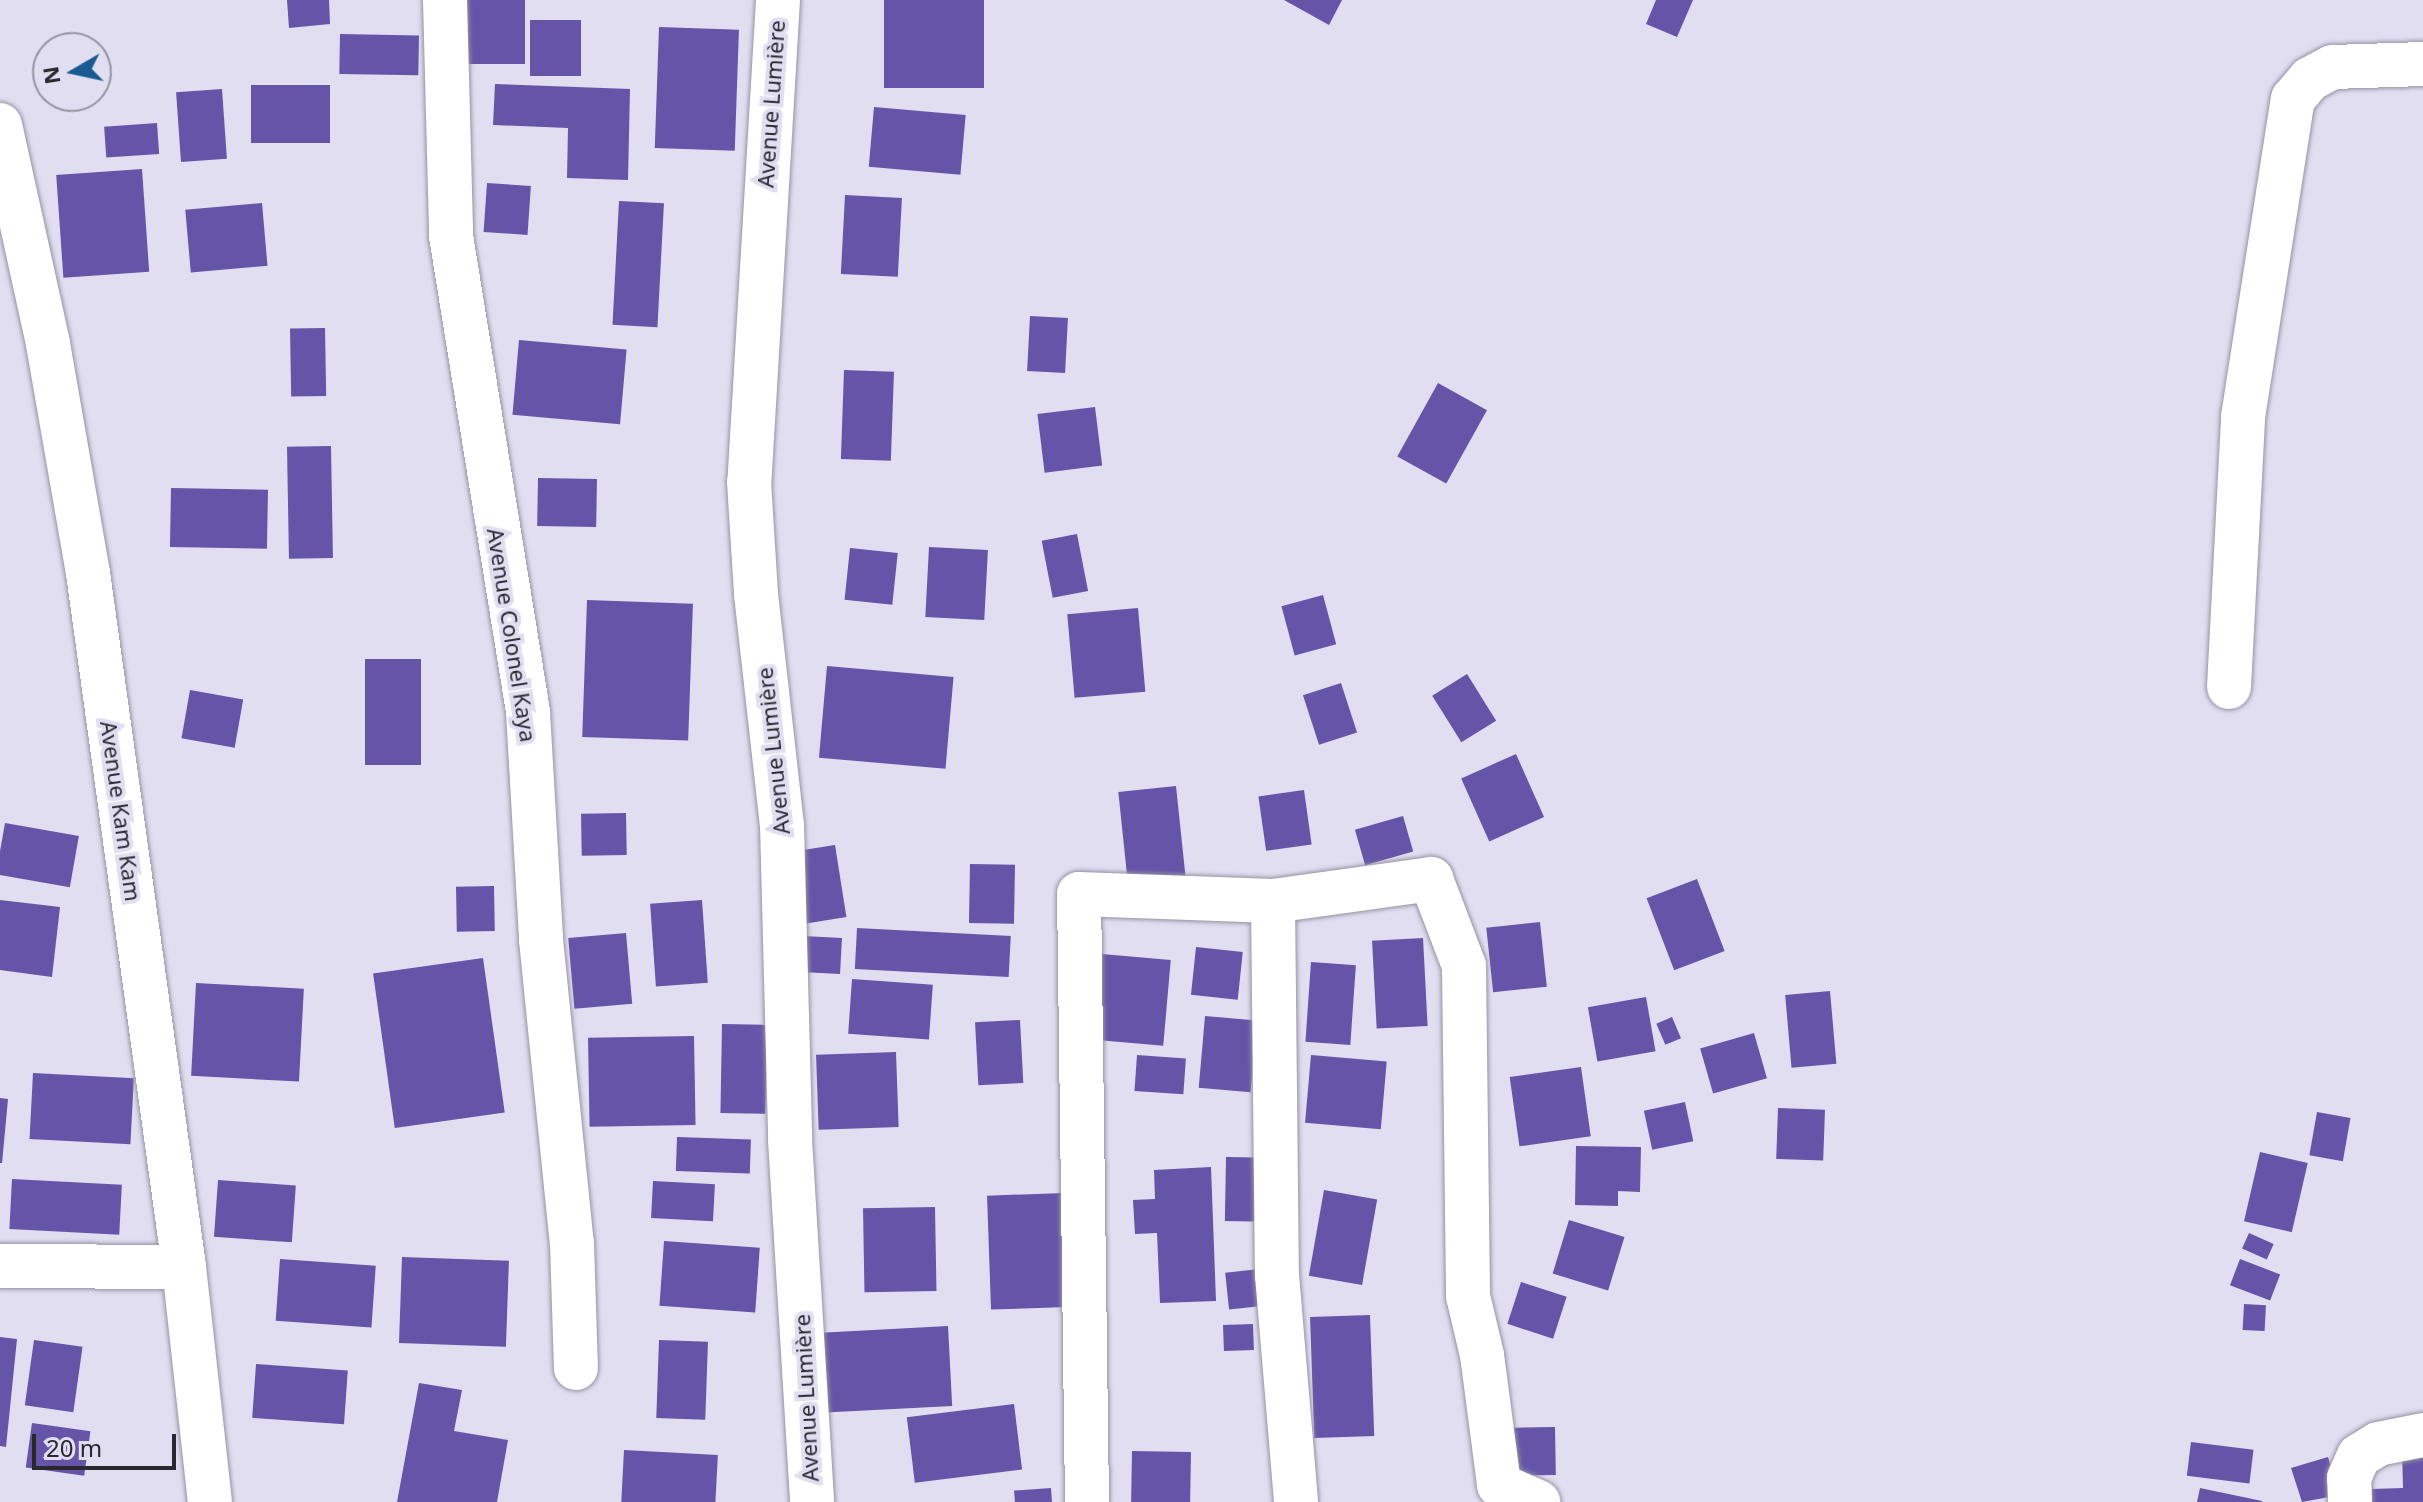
<!DOCTYPE html>
<html>
<head>
<meta charset="utf-8">
<style>
	body { margin:0 }
	#map { position:relative; width:2423px; height:1502px; overflow:hidden; background:#e0def0; font-family:"Noto Sans",sans-serif }
	div>[style] { position:absolute }
	[style*='--x'] { left:calc(var(--x)*1px); top:calc(var(--y)*1px); width:calc(var(--w)*1px); rotate:calc(var(--a)*1deg) }
	.building>* { inset:0; background:#6654a8; transform-origin:0 0 }
	.roads { filter:drop-shadow(0 0 2px #9593a4) drop-shadow(0 0 2px #9593a4) }
	.minor>* { height:44px; margin:-22px; padding:0 22px; transform-origin:22px; border-radius:22px; background:#fff }
	span { translate:-50% -50%; white-space:nowrap; text-align:center; line-height:1.15; -webkit-text-stroke:8px #e0def0; paint-order:stroke }
	.street-label { font-size:22px; color:#29282f }
	.north { position:absolute; left:32px; top:32px; width:80px; height:80px; box-sizing:border-box; background:#e0def0; border:2px solid #9795a3; border-radius:50%; rotate:261deg; font-size:22px; font-weight:700; line-height:32px; text-align:center; color:#29282f }
	.north::after { content:''; display:block; margin:auto; width:28px; height:36px; background:#195b90; clip-path:polygon(50% 0,100% 100%,50% 72%,0 100%) }
	.scale { position:absolute; left:32px; top:1434px; width:144px; height:36px; box-sizing:border-box; border:4px solid #29282f; border-top:0; padding-left:10px; font-size:24px; line-height:28px; white-space:nowrap; color:#29282f; -webkit-text-stroke:6px #e0def0; paint-order:stroke }
</style>
</head>
<body>
<div id="map">
	<div class="building">
		<div style="clip-path:polygon(287px 0,329px 0,330px 24px,289px 28px)"></div>
		<div style="left:467px;top:0;width:58px;height:64px"></div>
		<div style="left:884px;top:0;width:100px;height:88px"></div>
		<div style="clip-path:polygon(1284px 0,1342px 0,1329px 25px)"></div>
		<div style="clip-path:polygon(1656px 0,1693px 0,1677px 37px,1646px 24px)"></div>
		<div style="left:530px;top:20px;width:51px;height:56px"></div>
		<div style="left:659px;top:27px;width:80px;height:121px;rotate:2deg"></div>
		<div style="left:340px;top:34px;width:79px;height:40px;rotate:1deg"></div>
		<div style="clip-path:polygon(495px 84px,630px 89px,628px 180px,567px 178px,568px 128px,493px 125px)"></div>
		<div style="left:251px;top:85px;width:79px;height:58px"></div>
		<div style="left:222px;top:89px;width:70px;height:46px;rotate:86deg"></div>
		<div style="left:874px;top:107px;width:92px;height:60px;rotate:5deg"></div>
		<div style="left:157px;top:123px;width:31px;height:53px;rotate:86deg"></div>
		<div style="left:142px;top:169px;width:103px;height:86px;rotate:86deg"></div>
		<div style="left:487px;top:183px;width:44px;height:49px;rotate:4deg"></div>
		<div style="left:845px;top:195px;width:57px;height:79px;rotate:3deg"></div>
		<div style="left:619px;top:201px;width:45px;height:124px;rotate:3deg"></div>
		<div style="left:262px;top:203px;width:63px;height:77px;rotate:85deg"></div>
		<div style="left:1030px;top:316px;width:38px;height:55px;rotate:3deg"></div>
		<div style="left:325px;top:328px;width:68px;height:35px;rotate:89deg"></div>
		<div style="left:519px;top:340px;width:108px;height:75px;rotate:5deg"></div>
		<div style="left:844px;top:370px;width:50px;height:89px;rotate:2deg"></div>
		<div style="left:1438px;top:383px;width:56px;height:84px;rotate:29deg"></div>
		<div style="left:1095px;top:407px;width:59px;height:58px;rotate:83deg"></div>
		<div style="left:331px;top:446px;width:112px;height:44px;rotate:89deg"></div>
		<div style="left:538px;top:478px;width:59px;height:48px;rotate:1deg"></div>
		<div style="left:171px;top:488px;width:97px;height:59px;rotate:1deg"></div>
		<div style="left:1077px;top:534px;width:58px;height:36px;rotate:79deg"></div>
		<div style="left:929px;top:547px;width:59px;height:70px;rotate:3deg"></div>
		<div style="left:850px;top:548px;width:48px;height:52px;rotate:6deg"></div>
		<div style="left:1323px;top:595px;width:51px;height:43px;rotate:75deg"></div>
		<div style="left:587px;top:600px;width:106px;height:137px;rotate:2deg"></div>
		<div style="left:1138px;top:608px;width:84px;height:71px;rotate:85deg"></div>
		<div style="left:365px;top:659px;width:56px;height:106px"></div>
		<div style="left:827px;top:666px;width:127px;height:92px;rotate:5deg"></div>
		<div style="left:1467px;top:674px;width:55px;height:41px;rotate:58deg"></div>
		<div style="left:1341px;top:683px;width:52px;height:40px;rotate:72deg"></div>
		<div style="left:190px;top:690px;width:54px;height:49px;rotate:10deg"></div>
		<div style="left:1516px;top:754px;width:69px;height:60px;rotate:66deg"></div>
		<div style="left:1176px;top:786px;width:91px;height:58px;rotate:84deg"></div>
		<div style="left:1304px;top:790px;width:55px;height:46px;rotate:82deg"></div>
		<div style="left:626px;top:813px;width:42px;height:45px;rotate:89deg"></div>
		<div style="left:1403px;top:816px;width:37px;height:50px;rotate:74deg"></div>
		<div style="left:5px;top:823px;width:75px;height:52px;rotate:10deg"></div>
		<div style="left:835px;top:845px;width:73px;height:47px;rotate:81deg"></div>
		<div style="left:970px;top:864px;width:45px;height:59px;rotate:1deg"></div>
		<div style="left:1697px;top:879px;width:77px;height:54px;rotate:69deg"></div>
		<div style="left:494px;top:886px;width:45px;height:38px;rotate:89deg"></div>
		<div style="clip-path:polygon(0 900px,60px 907px,52px 977px,0 970px)"></div>
		<div style="left:702px;top:900px;width:83px;height:52px;rotate:86deg"></div>
		<div style="left:1540px;top:922px;width:65px;height:54px;rotate:84deg"></div>
		<div style="left:857px;top:928px;width:154px;height:41px;rotate:3deg"></div>
		<div style="left:626px;top:933px;width:71px;height:58px;rotate:85deg"></div>
		<div style="left:803px;top:936px;width:39px;height:36px;rotate:3deg"></div>
		<div style="left:1423px;top:938px;width:88px;height:51px;rotate:87deg"></div>
		<div style="left:1196px;top:947px;width:47px;height:48px;rotate:6deg"></div>
		<div style="left:1102px;top:954px;width:69px;height:86px;rotate:5deg"></div>
		<div style="left:483px;top:958px;width:156px;height:111px;rotate:82deg"></div>
		<div style="left:1311px;top:962px;width:45px;height:80px;rotate:4deg"></div>
		<div style="left:852px;top:979px;width:81px;height:55px;rotate:4deg"></div>
		<div style="left:196px;top:983px;width:108px;height:93px;rotate:3deg"></div>
		<div style="left:1830px;top:991px;width:73px;height:45px;rotate:85deg"></div>
		<div style="left:1646px;top:997px;width:55px;height:59px;rotate:80deg"></div>
		<div style="left:1205px;top:1016px;width:52px;height:72px;rotate:5deg"></div>
		<div style="left:1672px;top:1017px;width:23px;height:17px;rotate:67deg"></div>
		<div style="left:1020px;top:1020px;width:63px;height:45px;rotate:87deg"></div>
		<div style="left:722px;top:1024px;width:45px;height:89px;rotate:1deg"></div>
		<div style="left:1754px;top:1033px;width:47px;height:56px;rotate:74deg"></div>
		<div style="left:694px;top:1036px;width:89px;height:106px;rotate:89deg"></div>
		<div style="left:896px;top:1052px;width:75px;height:80px;rotate:88deg"></div>
		<div style="left:1137px;top:1055px;width:49px;height:36px;rotate:4deg"></div>
		<div style="left:1311px;top:1055px;width:76px;height:68px;rotate:5deg"></div>
		<div style="left:1581px;top:1067px;width:70px;height:72px;rotate:82deg"></div>
		<div style="left:33px;top:1073px;width:101px;height:66px;rotate:3deg"></div>
		<div style="clip-path:polygon(0 1098px,8px 1099px,2px 1163px,0 1163px)"></div>
		<div style="left:1685px;top:1102px;width:40px;height:42px;rotate:78deg"></div>
		<div style="left:1778px;top:1108px;width:47px;height:51px;rotate:2deg"></div>
		<div style="left:2317px;top:1112px;width:34px;height:44px;rotate:10deg"></div>
		<div style="left:677px;top:1137px;width:74px;height:34px;rotate:2deg"></div>
		<div style="clip-path:polygon(1576px 1146px,1641px 1147px,1640px 1192px,1618px 1191px,1618px 1206px,1575px 1205px)"></div>
		<div style="left:2260px;top:1152px;width:49px;height:71px;rotate:13deg"></div>
		<div style="left:1226px;top:1157px;width:43px;height:64px;rotate:1deg"></div>
		<div style="clip-path:polygon(1211px 1167px,1216px 1301px,1160px 1303px,1157px 1233px,1135px 1234px,1133px 1200px,1155px 1199px,1154px 1170px)"></div>
		<div style="left:12px;top:1179px;width:110px;height:50px;rotate:3deg"></div>
		<div style="left:218px;top:1180px;width:78px;height:57px;rotate:4deg"></div>
		<div style="left:653px;top:1181px;width:62px;height:37px;rotate:3deg"></div>
		<div style="left:1324px;top:1190px;width:54px;height:87px;rotate:10deg"></div>
		<div style="left:1064px;top:1193px;width:114px;height:77px;rotate:88deg"></div>
		<div style="left:935px;top:1207px;width:84px;height:72px;rotate:89deg"></div>
		<div style="left:1569px;top:1220px;width:58px;height:56px;rotate:17deg"></div>
		<div style="left:2249px;top:1233px;width:27px;height:17px;rotate:24deg"></div>
		<div style="left:664px;top:1241px;width:96px;height:65px;rotate:4deg"></div>
		<div style="left:402px;top:1257px;width:107px;height:86px;rotate:2deg"></div>
		<div style="left:280px;top:1259px;width:96px;height:62px;rotate:4deg"></div>
		<div style="left:2240px;top:1259px;width:43px;height:28px;rotate:21deg"></div>
		<div style="left:1260px;top:1269px;width:37px;height:35px;rotate:84deg"></div>
		<div style="left:1521px;top:1282px;width:48px;height:44px;rotate:18deg"></div>
		<div style="left:2244px;top:1304px;width:22px;height:26px;rotate:3deg"></div>
		<div style="left:1370px;top:1315px;width:121px;height:60px;rotate:88deg"></div>
		<div style="left:1253px;top:1324px;width:26px;height:30px;rotate:88deg"></div>
		<div style="left:948px;top:1326px;width:80px;height:127px;rotate:87deg"></div>
		<div style="clip-path:polygon(0 1337px,17px 1339px,6px 1447px,0 1446px)"></div>
		<div style="left:34px;top:1340px;width:49px;height:66px;rotate:8deg"></div>
		<div style="left:659px;top:1340px;width:49px;height:78px;rotate:2deg"></div>
		<div style="left:256px;top:1364px;width:92px;height:54px;rotate:4deg"></div>
		<div style="clip-path:polygon(419px 1383px,462px 1390px,454px 1431px,508px 1440px,497px 1502px,397px 1502px)"></div>
		<div style="left:1014px;top:1404px;width:66px;height:108px;rotate:83deg"></div>
		<div style="left:32px;top:1423px;width:59px;height:45px;rotate:8deg"></div>
		<div style="left:1555px;top:1427px;width:48px;height:41px;rotate:89deg"></div>
		<div style="left:2191px;top:1442px;width:63px;height:34px;rotate:7deg"></div>
		<div style="clip-path:polygon(2423px 1449px,2423px 1502px,2372px 1502px,2372px 1489px,2403px 1488px,2402px 1450px)"></div>
		<div style="left:624px;top:1450px;width:94px;height:52px;rotate:3deg"></div>
		<div style="left:1132px;top:1451px;width:59px;height:51px;rotate:1deg"></div>
		<div style="clip-path:polygon(2328px 1457px,2340px 1495px,2302px 1502px,2291px 1468px)"></div>
		<div style="left:1051px;top:1488px;width:14px;height:37px;rotate:86deg"></div>
		<div style="clip-path:polygon(2200px 1488px,2262px 1501px,2262px 1502px,2197px 1502px)"></div>
	</div>
	<div class="roads">
		<div class="minor">
			<div style="--x:445;--y:0;--w:236;--a:88.5"></div>
			<div style="--x:451;--y:236;--w:482;--a:80.8"></div>
			<div style="--x:528;--y:712;--w:228;--a:86.7"></div>
			<div style="--x:541;--y:940;--w:305;--a:84.2"></div>
			<div style="--x:572;--y:1243;--w:125;--a:88.2"></div>
			<div style="--x:778;--y:0;--w:483;--a:93.4"></div>
			<div style="--x:749;--y:482;--w:112;--a:86.4"></div>
			<div style="--x:756;--y:594;--w:232;--a:83.6"></div>
			<div style="--x:782;--y:825;--w:315;--a:88.5"></div>
			<div style="--x:790;--y:1140;--w:363;--a:86.5"></div>
			<div style="--x:0;--y:125;--w:224;--a:77.6"></div>
			<div style="--x:48;--y:344;--w:232;--a:80.1"></div>
			<div style="--x:88;--y:573;--w:701;--a:82.12"></div>
			<div style="--x:184;--y:1267;--w:236;--a:83.7"></div>
			<div style="--x:2229;--y:687;--w:270;--a:-87"></div>
			<div style="--x:2243;--y:417;--w:322;--a:-81.1"></div>
			<div style="--x:2293;--y:99;--w:26;--a:-50"></div>
			<div style="--x:2310;--y:79;--w:26;--a:-28"></div>
			<div style="--x:2333;--y:67;--w:90;--a:-1.9"></div>
			<div style="--x:1273;--y:901;--w:374;--a:89.4"></div>
			<div style="--x:1277;--y:1275;--w:228;--a:85.2"></div>
			<div style="--x:0;--y:1266;--w:184;--a:0.3"></div>
			<div style="--x:1087;--y:1502;--w:608;--a:-90.75"></div>
			<div style="--x:1079;--y:894;--w:194;--a:2.1"></div>
			<div style="--x:1273;--y:901;--w:160;--a:-7.9"></div>
			<div style="--x:1431;--y:879;--w:93;--a:69.2"></div>
			<div style="--x:1464;--y:966;--w:330;--a:89.3"></div>
			<div style="--x:1468;--y:1296;--w:61;--a:76.7"></div>
			<div style="--x:1482;--y:1355;--w:131;--a:82.5"></div>
			<div style="--x:1499;--y:1485;--w:43;--a:23.6"></div>
			<div style="--x:2350;--y:1502;--w:24;--a:-92"></div>
			<div style="--x:2349;--y:1478;--w:24;--a:-66"></div>
			<div style="--x:2359;--y:1456;--w:22;--a:-32"></div>
			<div style="--x:2378;--y:1444;--w:46;--a:-11.3"></div>
		</div>
	</div>
	<div class="street-label">
		<span style="left:771px;top:104px;rotate:-86deg">Avenue Lumière</span>
		<span style="left:512px;top:635px;rotate:81deg">Avenue Colonel Kaya</span>
		<span style="left:773px;top:751px;rotate:-96deg">Avenue Lumière</span>
		<span style="left:121px;top:811px;rotate:82deg">Avenue Kam Kam</span>
		<span style="left:806px;top:1398px;rotate:-93deg">Avenue Lumière</span>
	</div>
	<div class="north">N</div>
	<div class="scale">20 m</div>
</div>
</body>
</html>
